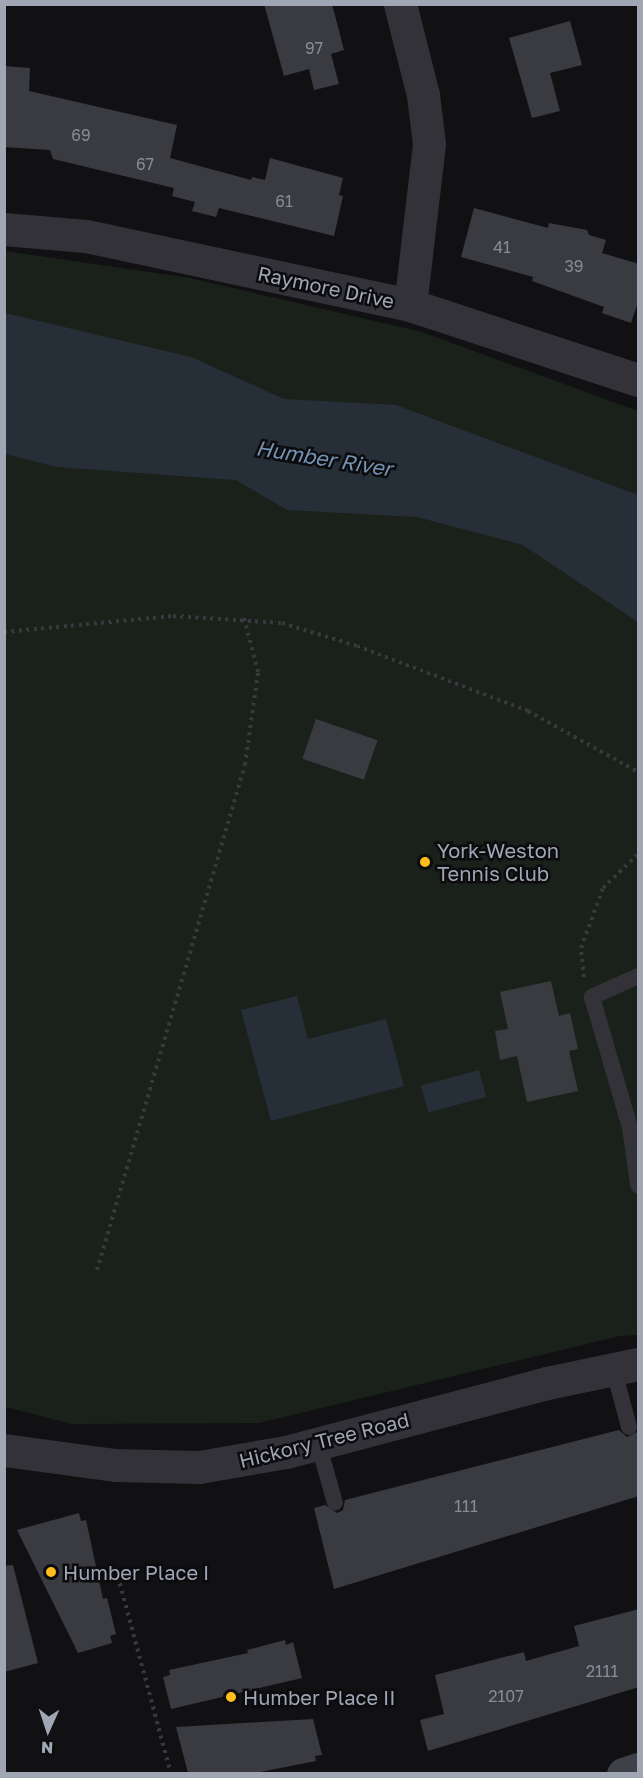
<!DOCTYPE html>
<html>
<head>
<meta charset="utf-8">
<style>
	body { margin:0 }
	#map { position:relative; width:643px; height:1778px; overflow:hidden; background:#111113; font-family:"Golos Text",sans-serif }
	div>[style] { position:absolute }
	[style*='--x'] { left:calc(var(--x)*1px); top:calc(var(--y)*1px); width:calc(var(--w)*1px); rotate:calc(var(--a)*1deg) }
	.green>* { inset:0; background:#19211a }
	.water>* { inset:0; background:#262f37; transform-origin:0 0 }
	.building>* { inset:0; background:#3a3b41; transform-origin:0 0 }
	.path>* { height:4px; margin-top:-2px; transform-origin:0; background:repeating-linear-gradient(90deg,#37393f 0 3px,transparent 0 7.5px) }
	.lane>* { height:16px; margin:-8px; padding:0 8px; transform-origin:8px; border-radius:8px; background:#323238 }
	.street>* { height:33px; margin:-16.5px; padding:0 16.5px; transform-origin:16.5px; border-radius:16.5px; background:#323238 }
	.secondary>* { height:33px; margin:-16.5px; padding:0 16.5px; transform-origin:16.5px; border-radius:16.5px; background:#3f4148 }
	.dots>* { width:16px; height:16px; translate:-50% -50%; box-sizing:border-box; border:3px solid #0c0c0e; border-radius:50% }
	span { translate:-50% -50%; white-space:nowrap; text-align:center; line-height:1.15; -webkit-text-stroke:5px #0c0c0e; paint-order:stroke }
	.number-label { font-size:16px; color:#878b98 }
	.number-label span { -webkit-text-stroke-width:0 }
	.street-label { font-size:20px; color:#a1a6b5 }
	.poi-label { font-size:20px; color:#a1a6b5 }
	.left { translate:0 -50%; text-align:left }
	.water-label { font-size:21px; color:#7493b4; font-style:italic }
	.frame { position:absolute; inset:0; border:6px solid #a1a6b5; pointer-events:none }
	.north { position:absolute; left:18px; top:1700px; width:60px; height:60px; -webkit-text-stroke:4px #0c0c0e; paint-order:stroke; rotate:183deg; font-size:16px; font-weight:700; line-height:24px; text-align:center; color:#a1a6b5 }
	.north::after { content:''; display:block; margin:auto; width:21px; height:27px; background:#a1a6b5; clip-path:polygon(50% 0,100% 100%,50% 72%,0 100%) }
</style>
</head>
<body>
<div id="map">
	<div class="green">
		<div style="clip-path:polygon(5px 251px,190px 278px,422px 332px,638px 411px,638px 1335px,620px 1336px,259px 1423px,72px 1424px,5px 1407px)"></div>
	</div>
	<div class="water">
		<div style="clip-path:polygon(5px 313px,191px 357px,284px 399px,396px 405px,638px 495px,638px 622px,523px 545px,417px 517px,287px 510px,236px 480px,57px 467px,5px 454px)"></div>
		<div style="clip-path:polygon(297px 996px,308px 1039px,386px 1019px,404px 1086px,271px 1121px,241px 1010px)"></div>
		<div style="left:479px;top:1070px;width:28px;height:60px;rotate:75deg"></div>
	</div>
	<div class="building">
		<div style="clip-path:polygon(264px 4px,332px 4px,344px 50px,331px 54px,339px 84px,314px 90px,309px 69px,284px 76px)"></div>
		<div style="clip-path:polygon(570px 21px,582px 65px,550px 73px,560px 111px,532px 118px,509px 38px)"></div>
		<div style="clip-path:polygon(4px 66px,30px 68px,29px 91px,177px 125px,170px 158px,251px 180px,252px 177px,265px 180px,270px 158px,343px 178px,339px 195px,343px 196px,334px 236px,219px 208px,216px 217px,192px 211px,195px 202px,172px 196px,174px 188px,53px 159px,50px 150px,4px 147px)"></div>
		<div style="clip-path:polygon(474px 208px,548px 228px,549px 223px,587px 230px,589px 235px,606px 240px,602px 253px,639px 264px,639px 299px,631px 323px,602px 313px,604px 307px,532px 281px,533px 277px,461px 257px)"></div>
		<div style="left:316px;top:719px;width:65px;height:42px;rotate:19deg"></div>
		<div style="clip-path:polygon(551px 981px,559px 1016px,570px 1013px,578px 1049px,569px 1051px,578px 1091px,527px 1102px,517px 1056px,500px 1060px,495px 1031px,508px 1029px,500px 992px)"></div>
		<div style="clip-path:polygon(619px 1430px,627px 1437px,639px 1431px,639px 1496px,334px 1589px,314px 1508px,325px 1505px,337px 1513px,343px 1510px,345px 1500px)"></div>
		<div style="clip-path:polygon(79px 1513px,81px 1521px,86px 1520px,103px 1599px,107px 1598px,116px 1634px,110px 1636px,112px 1643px,78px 1653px,17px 1530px)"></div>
		<div style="clip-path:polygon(13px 1565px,38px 1663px,4px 1672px,4px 1566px)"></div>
		<div style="clip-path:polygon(639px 1609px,639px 1687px,428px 1751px,420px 1720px,444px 1714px,435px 1675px,524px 1652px,526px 1661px,579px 1646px,574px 1626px)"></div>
		<div style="clip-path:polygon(285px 1640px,286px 1645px,293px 1642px,302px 1678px,171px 1709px,163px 1677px,170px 1675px,169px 1670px,248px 1653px,247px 1650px)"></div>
		<div style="clip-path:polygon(313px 1719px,322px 1755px,315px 1756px,316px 1761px,255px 1773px,188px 1773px,176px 1727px)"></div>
	</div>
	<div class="path">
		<div style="--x:4;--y:632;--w:170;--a:-5.4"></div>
		<div style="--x:173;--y:616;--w:109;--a:3.7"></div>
		<div style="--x:282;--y:623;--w:78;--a:17"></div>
		<div style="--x:357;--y:646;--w:183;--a:20.8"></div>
		<div style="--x:528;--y:711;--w:126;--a:29"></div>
		<div style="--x:584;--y:977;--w:29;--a:-96"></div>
		<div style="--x:581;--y:948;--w:64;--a:-69.9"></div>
		<div style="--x:603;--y:888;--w:49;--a:-44.2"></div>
		<div style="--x:97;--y:1270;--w:526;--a:-73.67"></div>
		<div style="--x:245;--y:765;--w:94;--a:-82"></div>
		<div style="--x:258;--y:672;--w:56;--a:-104.5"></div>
		<div style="--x:116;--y:1569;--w:212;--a:75"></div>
	</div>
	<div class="lane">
		<div style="--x:638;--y:976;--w:51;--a:155.5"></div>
		<div style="--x:592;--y:997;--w:136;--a:73.8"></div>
		<div style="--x:630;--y:1128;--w:58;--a:82"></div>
		<div style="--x:613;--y:1367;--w:62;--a:75.1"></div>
		<div style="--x:318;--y:1443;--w:62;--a:74.2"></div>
	</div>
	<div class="street">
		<div style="--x:400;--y:4;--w:94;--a:75.8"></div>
		<div style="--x:423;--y:95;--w:49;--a:83"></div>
		<div style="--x:429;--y:144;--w:162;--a:96.7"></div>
		<div style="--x:4;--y:229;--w:82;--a:4.9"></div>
		<div style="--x:86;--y:236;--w:331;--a:12"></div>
		<div style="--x:410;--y:305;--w:240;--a:18.2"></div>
		<div style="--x:4;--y:1450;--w:112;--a:7.7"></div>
		<div style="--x:115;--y:1465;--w:84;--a:1.4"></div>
		<div style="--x:199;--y:1467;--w:88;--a:-9.8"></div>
		<div style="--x:286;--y:1452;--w:270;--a:-14.8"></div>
		<div style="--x:547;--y:1383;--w:93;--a:-11.8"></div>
	</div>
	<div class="secondary">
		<div style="--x:623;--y:1774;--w:16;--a:-18"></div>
	</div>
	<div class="dots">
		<div style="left:425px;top:862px;background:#ffbe1c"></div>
		<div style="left:51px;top:1572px;background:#ffbe1c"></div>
		<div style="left:231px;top:1697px;background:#ffbe1c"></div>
	</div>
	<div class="number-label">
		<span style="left:314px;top:48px">97</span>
		<span style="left:81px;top:135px">69</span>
		<span style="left:145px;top:164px">67</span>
		<span style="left:284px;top:201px">61</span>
		<span style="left:502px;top:247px">41</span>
		<span style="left:574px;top:266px">39</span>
		<span style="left:466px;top:1506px">111</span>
		<span style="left:602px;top:1671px">2111</span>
		<span style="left:506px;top:1696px">2107</span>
	</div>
	<div class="street-label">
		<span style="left:326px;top:287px;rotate:12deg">Raymore Drive</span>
		<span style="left:324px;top:1440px;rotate:-14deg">Hickory Tree Road</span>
	</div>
	<div class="poi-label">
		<span class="left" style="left:437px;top:862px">York-Weston<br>Tennis Club</span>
		<span class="left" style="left:63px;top:1572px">Humber Place I</span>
		<span class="left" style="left:243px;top:1697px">Humber Place II</span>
	</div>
	<div class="water-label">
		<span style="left:324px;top:458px;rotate:9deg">Humber River</span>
	</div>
	<div class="frame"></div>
	<div class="north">N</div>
</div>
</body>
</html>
